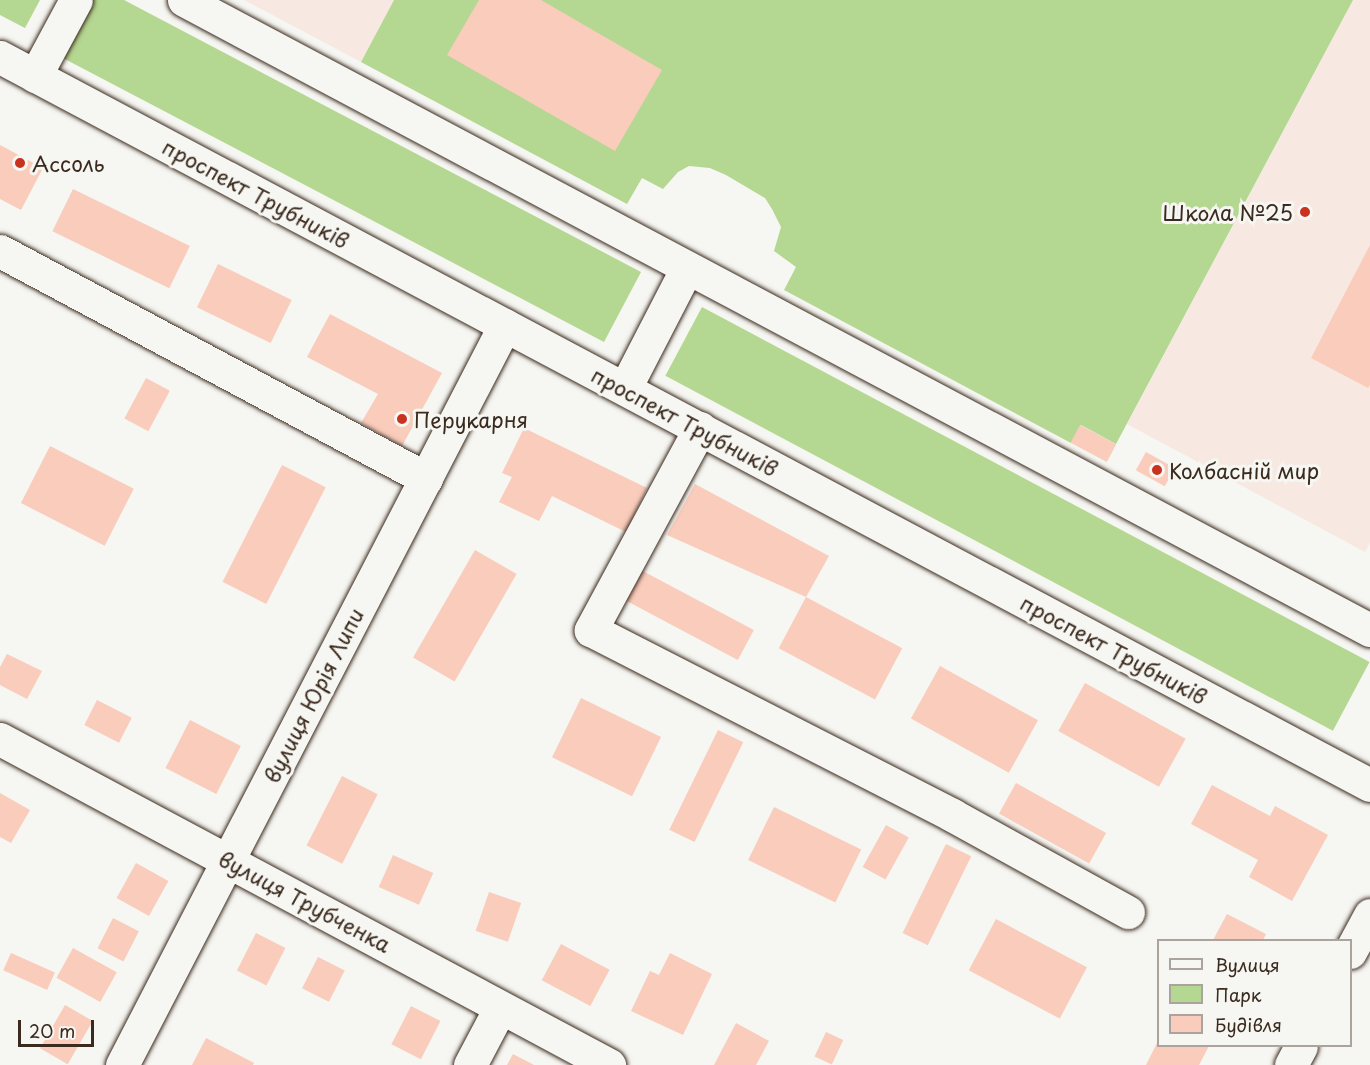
<!DOCTYPE html>
<html>
<head>
<meta charset="utf-8">
<style>
	body { margin:0 }
	#map { position:relative; width:1370px; height:1065px; overflow:hidden; background:#f6f6f2; font-family:"Playpen Sans",sans-serif }
	div>[style] { position:absolute }
	[style*='--x'] { left:calc(var(--x)*1px); top:calc(var(--y)*1px); width:calc(var(--w)*1px); rotate:calc(var(--a)*1deg) }
	.built>* { inset:0; background:#f7e9e2 }
	.green>* { inset:0; background:#b4d791; transform-origin:0 0 }
	.building>* { inset:0; background:#f9ccbb; transform-origin:0 0 }
	.roads { filter:drop-shadow(0 0 2px #3b2a1e) drop-shadow(0 0 2px #3b2a1e) }
	.minor>* { height:33px; margin:-16.5px; padding:0 16.5px; transform-origin:16.5px; border-radius:16.5px; background:#f6f6f2 }
	.major>* { height:33px; margin:-16.5px; padding:0 16.5px; transform-origin:16.5px; border-radius:16.5px; background:#f6f6f2 }
	.dots>* { width:16px; height:16px; translate:-50% -50%; box-sizing:border-box; border:3px solid #f6f6f2; border-radius:50% }
	span { translate:-50% -50%; white-space:nowrap; text-align:center; line-height:1.15; -webkit-text-stroke:6px #f6f6f2; paint-order:stroke }
	.poi-label { font-size:21px; color:#3b2a1e }
	.left { translate:0 -50%; text-align:left }
	.right { translate:-100% -50%; text-align:right }
	.street-label { font-size:21px; color:#3b2a1e }
	.legend { position:absolute; left:1157px; top:939px; width:195px; height:108px; box-sizing:border-box; background:#f6f6f2; border:2px solid #aba49d; margin:0; padding:8px 10px; list-style:none; font-size:18px; color:#3b2a1e }
	.legend li { display:flex; align-items:center; gap:12px; height:30px }
	.legend b { width:30px; border:2px solid #aba49d }
	.scale { position:absolute; left:18px; top:1020px; width:76px; height:27px; box-sizing:border-box; border:3px solid #3b2a1e; border-top:0; padding-left:8px; font-size:18px; line-height:21px; white-space:nowrap; color:#3b2a1e; -webkit-text-stroke:4px #f6f6f2; paint-order:stroke }
</style>
</head>
<body>
<div id="map">
	<div class="built">
		<div style="clip-path:polygon(244px 0,394px 0,361px 62px)"></div>
		<div style="clip-path:polygon(1353px 0,1370px 0,1370px 543px,1365px 552px,1127px 424px)"></div>
	</div>
	<div class="green">
		<div style="clip-path:polygon(0 0,40px 0,25px 28px,0 15px)"></div>
		<div style="clip-path:polygon(91px 0,124px 0,641px 272px,604px 342px,61px 57px)"></div>
		<div style="clip-path:polygon(394px 0,1353px 0,1116px 444px,1081px 425px,1071px 443px,784px 290px,796px 267px,774px 251px,781px 227px,772px 209px,765px 198px,726px 175px,710px 168px,689px 166px,678px 172px,663px 189px,642px 178px,627px 204px,361px 62px)"></div>
		<div style="left:702px;top:307px;width:756px;height:78px;rotate:28deg"></div>
	</div>
	<div class="building">
		<div style="clip-path:polygon(479px 0,541px 0,662px 70px,615px 151px,447px 55px)"></div>
		<div style="clip-path:polygon(0 145px,43px 168px,21px 210px,0 199px)"></div>
		<div style="left:73px;top:189px;width:130px;height:47px;rotate:26deg"></div>
		<div style="clip-path:polygon(1370px 245px,1370px 385px,1368px 388px,1311px 358px)"></div>
		<div style="left:218px;top:264px;width:82px;height:48px;rotate:26deg"></div>
		<div style="clip-path:polygon(330px 314px,442px 373px,402px 446px,361px 423px,378px 394px,307px 357px)"></div>
		<div style="left:146px;top:378px;width:27px;height:46px;rotate:28deg"></div>
		<div style="left:1080px;top:425px;width:41px;height:20px;rotate:28deg"></div>
		<div style="clip-path:polygon(524px 428px,647px 488px,626px 532px,552px 496px,539px 521px,499px 502px,512px 477px,502px 473px)"></div>
		<div style="left:50px;top:446px;width:94px;height:64px;rotate:27deg"></div>
		<div style="left:1146px;top:452px;width:33px;height:21px;rotate:29deg"></div>
		<div style="left:282px;top:465px;width:49px;height:131px;rotate:27deg"></div>
		<div style="clip-path:polygon(695px 484px,829px 556px,806px 597px,667px 535px)"></div>
		<div style="left:475px;top:550px;width:48px;height:124px;rotate:30deg"></div>
		<div style="left:639px;top:569px;width:130px;height:34px;rotate:28deg"></div>
		<div style="left:806px;top:597px;width:109px;height:58px;rotate:28deg"></div>
		<div style="clip-path:polygon(7px 654px,42px 671px,27px 699px,0 685px,0 667px)"></div>
		<div style="left:940px;top:666px;width:112px;height:60px;rotate:29deg"></div>
		<div style="left:1085px;top:683px;width:115px;height:55px;rotate:29deg"></div>
		<div style="left:581px;top:698px;width:89px;height:66px;rotate:26deg"></div>
		<div style="left:97px;top:700px;width:39px;height:28px;rotate:27deg"></div>
		<div style="left:190px;top:720px;width:57px;height:54px;rotate:27deg"></div>
		<div style="left:718px;top:730px;width:28px;height:111px;rotate:26deg"></div>
		<div style="left:342px;top:776px;width:40px;height:78px;rotate:27deg"></div>
		<div style="left:1016px;top:783px;width:103px;height:35px;rotate:29deg"></div>
		<div style="clip-path:polygon(1212px 785px,1270px 816px,1275px 806px,1328px 835px,1292px 901px,1249px 877px,1258px 860px,1191px 824px)"></div>
		<div style="clip-path:polygon(0 793px,30px 810px,11px 843px,0 837px)"></div>
		<div style="left:774px;top:807px;width:97px;height:59px;rotate:26deg"></div>
		<div style="left:886px;top:825px;width:26px;height:48px;rotate:29deg"></div>
		<div style="left:946px;top:844px;width:28px;height:99px;rotate:26deg"></div>
		<div style="left:393px;top:855px;width:44px;height:35px;rotate:24deg"></div>
		<div style="left:136px;top:863px;width:37px;height:40px;rotate:29deg"></div>
		<div style="left:489px;top:892px;width:34px;height:41px;rotate:19deg"></div>
		<div style="clip-path:polygon(1227px 914px,1266px 934px,1263px 940px,1213px 940px)"></div>
		<div style="left:113px;top:918px;width:29px;height:34px;rotate:27deg"></div>
		<div style="left:996px;top:919px;width:103px;height:58px;rotate:28deg"></div>
		<div style="left:256px;top:933px;width:33px;height:42px;rotate:27deg"></div>
		<div style="left:561px;top:944px;width:55px;height:41px;rotate:28deg"></div>
		<div style="left:73px;top:948px;width:50px;height:34px;rotate:29deg"></div>
		<div style="left:11px;top:953px;width:48px;height:19px;rotate:24deg"></div>
		<div style="clip-path:polygon(670px 953px,712px 974px,683px 1035px,631px 1011px,650px 971px,659px 975px)"></div>
		<div style="left:318px;top:957px;width:30px;height:35px;rotate:27deg"></div>
		<div style="left:65px;top:1005px;width:32px;height:50px;rotate:30deg"></div>
		<div style="left:411px;top:1006px;width:33px;height:43px;rotate:27deg"></div>
		<div style="clip-path:polygon(736px 1023px,769px 1041px,756px 1065px,714px 1065px)"></div>
		<div style="left:826px;top:1032px;width:19px;height:27px;rotate:25deg"></div>
		<div style="clip-path:polygon(206px 1038px,254px 1063px,253px 1065px,192px 1065px)"></div>
		<div style="clip-path:polygon(1158px 1041px,1158px 1046px,1209px 1046px,1199px 1065px,1146px 1065px)"></div>
		<div style="clip-path:polygon(513px 1054px,534px 1065px,507px 1065px)"></div>
	</div>
	<div class="roads">
		<div class="minor">
			<div style="--x:35;--y:76;--w:86;--a:-61.7"></div>
			<div style="--x:0;--y:251;--w:483;--a:28.1"></div>
			<div style="--x:625;--y:388;--w:135;--a:-62.7"></div>
			<div style="--x:700;--y:428;--w:230;--a:118.4"></div>
			<div style="--x:591;--y:630;--w:406;--a:27.1"></div>
			<div style="--x:952;--y:815;--w:201;--a:28.9"></div>
			<div style="--x:0;--y:739;--w:691;--a:28.16"></div>
			<div style="--x:1350;--y:952;--w:42;--a:-61.6"></div>
			<div style="--x:122;--y:1065;--w:833;--a:-62.64"></div>
			<div style="--x:470;--y:1065;--w:64;--a:-62.2"></div>
			<div style="--x:1291;--y:1065;--w:21;--a:-62"></div>
		</div>
		<div class="major">
			<div style="--x:184;--y:0;--w:1343;--a:27.98"></div>
			<div style="--x:0;--y:57;--w:1551;--a:27.99"></div>
		</div>
	</div>
	<div class="dots">
		<div style="left:20px;top:163px;background:#c8321e"></div>
		<div style="left:1305px;top:212px;background:#c8321e"></div>
		<div style="left:402px;top:419px;background:#c8321e"></div>
		<div style="left:1157px;top:470px;background:#c8321e"></div>
	</div>
	<div class="poi-label">
		<span class="left" style="left:32px;top:163px">Ассоль</span>
		<span class="right" style="left:1293px;top:212px">Школа №25</span>
		<span class="left" style="left:414px;top:419px">Перукарня</span>
		<span class="left" style="left:1169px;top:470px">Колбасній мир</span>
	</div>
	<div class="street-label">
		<span style="left:256px;top:193px;rotate:28deg">проспект Трубників</span>
		<span style="left:685px;top:421px;rotate:28deg">проспект Трубників</span>
		<span style="left:1114px;top:649px;rotate:28deg">проспект Трубників</span>
		<span style="left:313px;top:695px;rotate:-63deg">вулиця Юрія Липи</span>
		<span style="left:305px;top:901px;rotate:28deg">вулиця Трубченка</span>
	</div>
	<ul class="legend">
	<li><b style="height:8px;background:#f6f6f2"></b>Вулиця</li>
	<li><b style="height:16px;background:#b4d791"></b>Парк</li>
	<li><b style="height:16px;background:#f9ccbb"></b>Будівля</li>
	</ul>
	<div class="scale">20 m</div>
</div>
</body>
</html>
